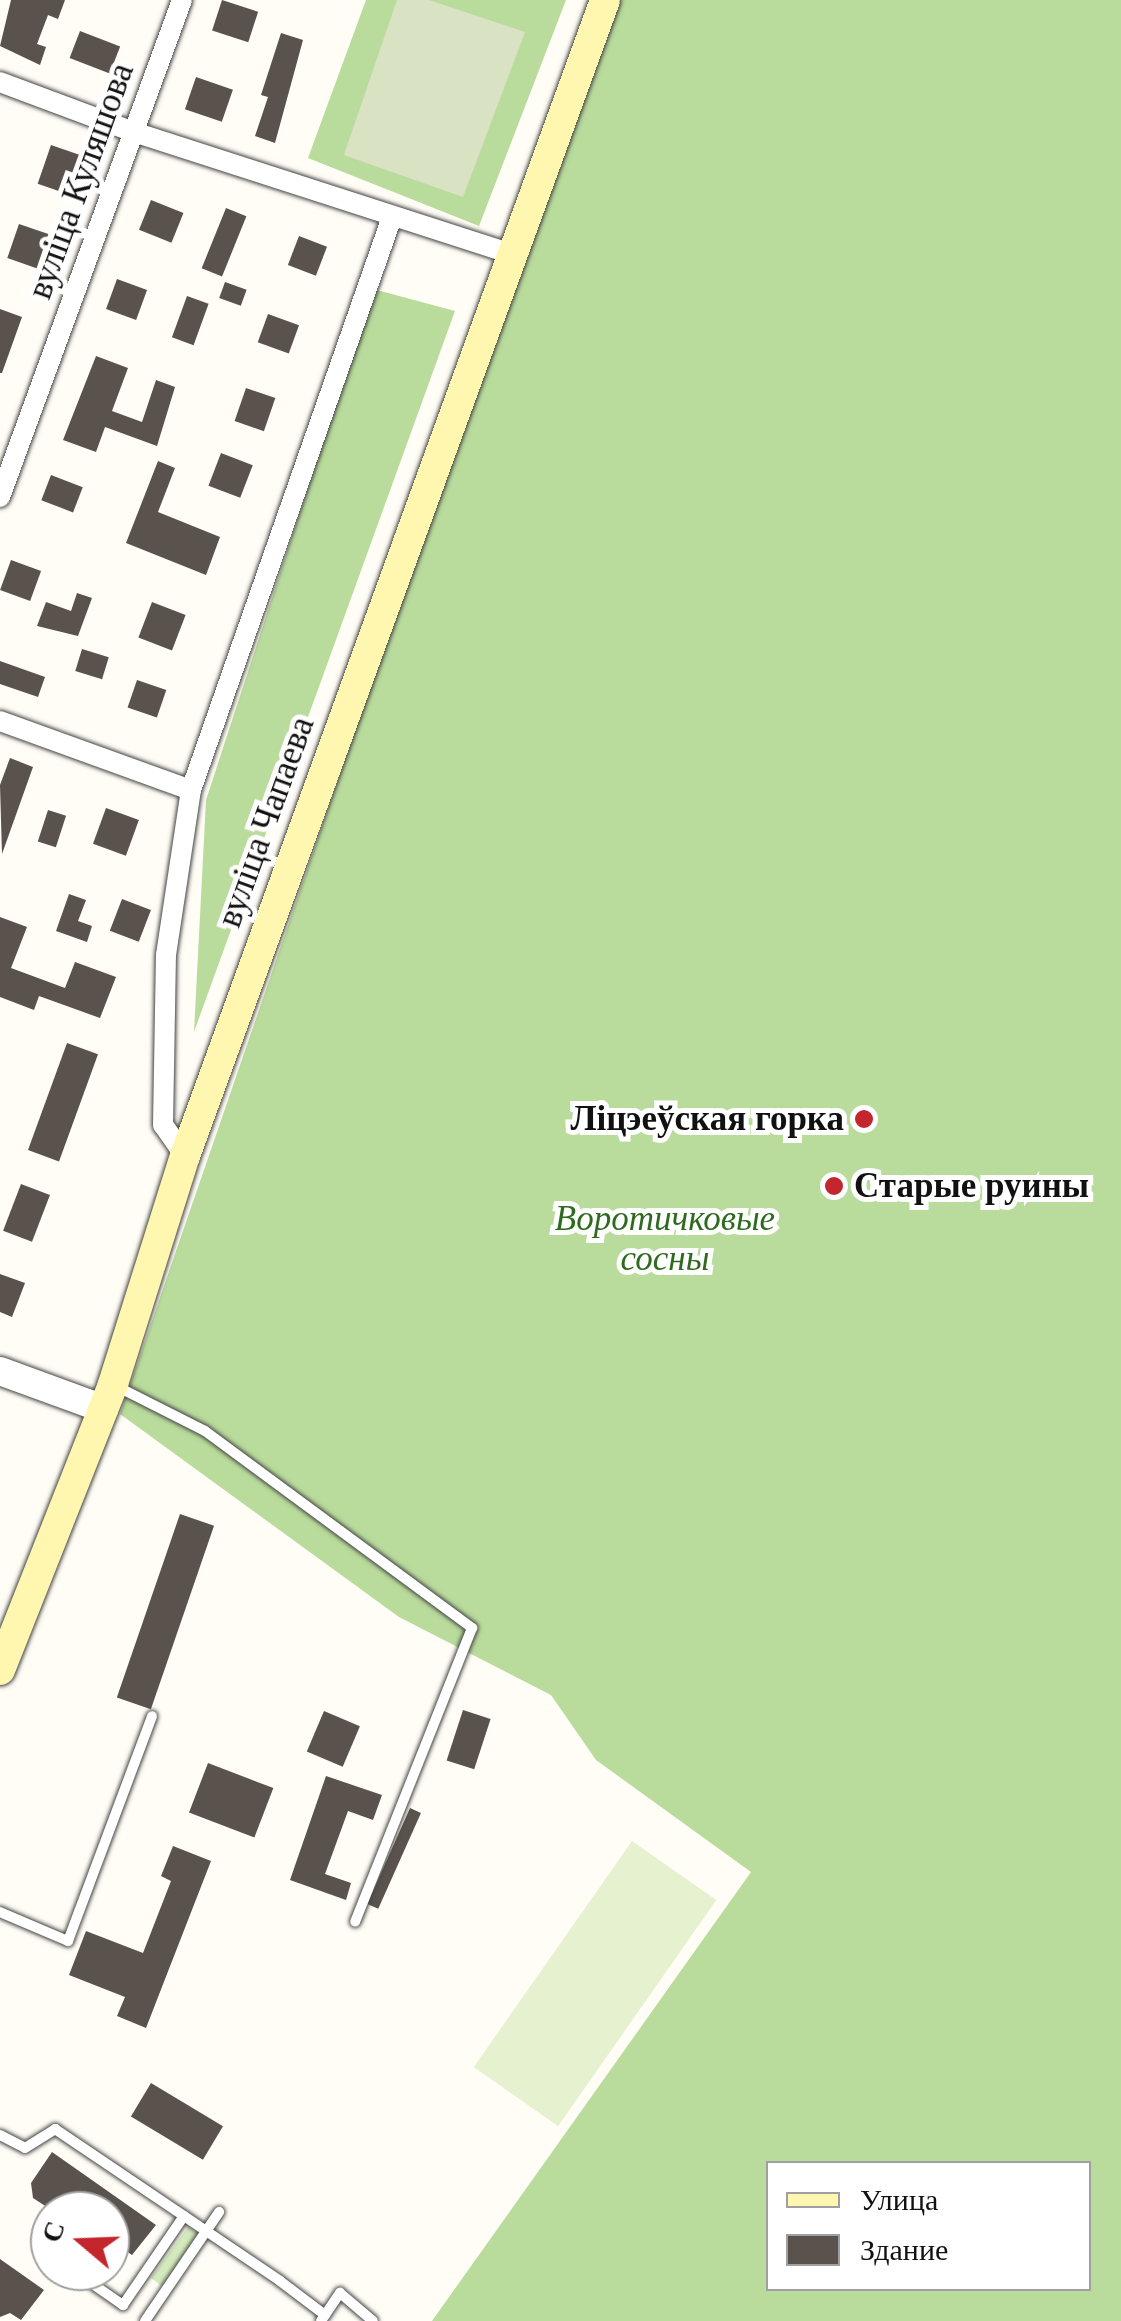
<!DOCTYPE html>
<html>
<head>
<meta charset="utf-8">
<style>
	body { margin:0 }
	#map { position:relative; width:1121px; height:2321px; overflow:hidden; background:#fffdf5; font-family:Georgia,serif }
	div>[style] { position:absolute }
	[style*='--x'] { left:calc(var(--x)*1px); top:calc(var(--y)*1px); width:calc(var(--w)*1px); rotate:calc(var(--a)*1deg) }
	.green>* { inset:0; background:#d5ebbd; transform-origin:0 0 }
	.forest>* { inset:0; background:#b9dc9c }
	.cemetery>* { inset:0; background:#d9e3c4 }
	.pitch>* { inset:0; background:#e6f2cf; transform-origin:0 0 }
	.building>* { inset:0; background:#5a524d; transform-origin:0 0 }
	.roads { filter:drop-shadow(0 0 2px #444) drop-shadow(0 0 2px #444) }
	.service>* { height:10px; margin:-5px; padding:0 5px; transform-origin:5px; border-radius:5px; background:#fff }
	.minor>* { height:20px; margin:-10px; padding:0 10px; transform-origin:10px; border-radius:10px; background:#fff }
	.tertiary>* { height:28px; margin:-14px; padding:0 14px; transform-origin:14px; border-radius:14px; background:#fff }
	.secondary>* { height:30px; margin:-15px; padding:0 15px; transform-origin:15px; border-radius:15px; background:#fff6b0 }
	.dots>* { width:28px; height:28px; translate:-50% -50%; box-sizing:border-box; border:5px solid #fff; border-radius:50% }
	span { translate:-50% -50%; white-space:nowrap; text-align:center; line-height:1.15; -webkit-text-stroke:10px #fff; paint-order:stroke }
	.street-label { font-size:35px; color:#111 }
	.poi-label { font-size:35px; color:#111; font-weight:700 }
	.right { translate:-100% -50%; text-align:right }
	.left { translate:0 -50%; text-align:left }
	.park-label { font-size:35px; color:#2f6b1f; font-style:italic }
	.legend { position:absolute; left:766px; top:2161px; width:325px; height:130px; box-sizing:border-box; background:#fff; border:2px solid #a0a0a0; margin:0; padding:12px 18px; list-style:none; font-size:30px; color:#111 }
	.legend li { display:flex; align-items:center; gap:20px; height:50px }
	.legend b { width:50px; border:2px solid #a0a0a0 }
	.north { position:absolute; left:30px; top:2191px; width:100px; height:100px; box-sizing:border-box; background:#fff; border:2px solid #a0a0a0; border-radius:50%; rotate:289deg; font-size:28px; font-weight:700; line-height:40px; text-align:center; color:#111 }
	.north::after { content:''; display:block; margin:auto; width:35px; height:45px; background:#c4262e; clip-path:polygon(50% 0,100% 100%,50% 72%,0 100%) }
</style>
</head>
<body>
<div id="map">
	<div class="green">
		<div style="left:188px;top:2227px;width:14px;height:63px;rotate:36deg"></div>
	</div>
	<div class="forest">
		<div style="clip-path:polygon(366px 0,566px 0,479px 226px,308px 158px)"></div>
		<div style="clip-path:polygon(evenodd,613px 0,1121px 0,1121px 2321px,432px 2321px,751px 1872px,596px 1760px,551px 1695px,399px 1617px,120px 1414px,571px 103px,613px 0,768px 2164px,1088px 2164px,1088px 2288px,768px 2288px,768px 2164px)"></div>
		<div style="clip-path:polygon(373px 289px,455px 311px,194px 1032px,206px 800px)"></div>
	</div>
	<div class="cemetery">
		<div style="clip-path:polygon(397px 0,429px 0,525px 32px,463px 197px,344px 155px)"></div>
	</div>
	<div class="pitch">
		<div style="left:632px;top:1841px;width:103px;height:276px;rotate:35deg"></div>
	</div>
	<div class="building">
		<div style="clip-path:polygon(11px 0,65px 0,58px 19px,48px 15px,37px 44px,46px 47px,40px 65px,0 46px)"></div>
		<div style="left:222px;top:0;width:38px;height:32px;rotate:18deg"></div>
		<div style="left:80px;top:31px;width:43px;height:29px;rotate:21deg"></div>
		<div style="clip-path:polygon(281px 33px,303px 40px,275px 143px,255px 136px,268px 97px,261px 95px)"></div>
		<div style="left:196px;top:77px;width:39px;height:34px;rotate:19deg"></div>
		<div style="left:51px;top:145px;width:36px;height:41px;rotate:19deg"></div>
		<div style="left:151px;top:200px;width:35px;height:32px;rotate:22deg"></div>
		<div style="left:226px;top:208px;width:22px;height:65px;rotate:22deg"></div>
		<div style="left:19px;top:224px;width:31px;height:36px;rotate:19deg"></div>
		<div style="left:299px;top:236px;width:30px;height:31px;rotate:21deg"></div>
		<div style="left:117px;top:279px;width:32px;height:32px;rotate:20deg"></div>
		<div style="left:225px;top:282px;width:23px;height:17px;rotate:20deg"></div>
		<div style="left:187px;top:296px;width:23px;height:44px;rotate:20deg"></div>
		<div style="clip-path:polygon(0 309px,22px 317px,2px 373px,0 373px)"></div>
		<div style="left:268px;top:314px;width:33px;height:30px;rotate:20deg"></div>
		<div style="clip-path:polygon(96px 356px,128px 368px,112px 411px,142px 422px,156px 380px,175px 387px,157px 446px,105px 427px,96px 452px,63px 440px)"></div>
		<div style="left:246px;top:388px;width:31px;height:35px;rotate:19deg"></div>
		<div style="left:221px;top:453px;width:34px;height:35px;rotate:21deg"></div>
		<div style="clip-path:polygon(158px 461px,175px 468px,158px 512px,220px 537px,206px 575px,126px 543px)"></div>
		<div style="left:51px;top:475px;width:34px;height:27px;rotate:21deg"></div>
		<div style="left:11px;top:560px;width:32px;height:32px;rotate:20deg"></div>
		<div style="clip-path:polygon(77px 593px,92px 598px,78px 636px,37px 626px,46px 602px,71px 611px)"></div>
		<div style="left:152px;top:602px;width:36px;height:38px;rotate:21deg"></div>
		<div style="left:82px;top:649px;width:28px;height:23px;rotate:17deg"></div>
		<div style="clip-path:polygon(0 661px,45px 677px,38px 697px,0 684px)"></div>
		<div style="left:137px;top:680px;width:31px;height:29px;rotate:19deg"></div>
		<div style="clip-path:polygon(10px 758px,33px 767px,2px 854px,0 785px)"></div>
		<div style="left:106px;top:808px;width:35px;height:38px;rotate:20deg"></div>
		<div style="left:48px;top:810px;width:19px;height:33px;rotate:18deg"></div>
		<div style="clip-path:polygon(69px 894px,86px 900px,78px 921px,92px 926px,87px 942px,56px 931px)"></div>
		<div style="left:122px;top:899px;width:31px;height:34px;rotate:21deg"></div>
		<div style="clip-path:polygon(0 917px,27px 927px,11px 968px,65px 988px,75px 962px,116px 977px,100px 1018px,39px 996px,34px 1010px,0 997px)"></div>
		<div style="left:67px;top:1043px;width:33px;height:114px;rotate:20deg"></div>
		<div style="left:21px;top:1184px;width:31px;height:50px;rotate:21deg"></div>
		<div style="clip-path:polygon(0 1274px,25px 1283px,12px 1317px,0 1312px)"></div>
		<div style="left:180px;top:1514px;width:36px;height:194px;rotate:19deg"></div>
		<div style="left:463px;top:1710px;width:29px;height:53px;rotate:18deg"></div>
		<div style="left:324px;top:1711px;width:39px;height:44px;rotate:23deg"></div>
		<div style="left:208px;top:1763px;width:70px;height:53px;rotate:21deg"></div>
		<div style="clip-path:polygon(326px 1776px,382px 1795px,373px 1820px,348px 1811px,325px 1874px,351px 1883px,346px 1900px,290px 1880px)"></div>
		<div style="left:410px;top:1808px;width:12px;height:105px;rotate:24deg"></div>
		<div style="clip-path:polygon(173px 1846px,211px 1861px,146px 2028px,117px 2016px,125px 1997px,69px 1975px,86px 1931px,143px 1953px,171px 1881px,161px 1876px)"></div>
		<div style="left:151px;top:2083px;width:84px;height:39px;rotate:31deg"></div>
		<div style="clip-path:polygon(52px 2152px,156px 2225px,132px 2255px,122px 2248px,110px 2253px,110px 2211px,53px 2211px,33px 2198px,31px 2183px)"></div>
		<div style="clip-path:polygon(0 2259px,44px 2290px,21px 2320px,10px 2313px,0 2317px)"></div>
	</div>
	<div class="roads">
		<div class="service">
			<div style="--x:118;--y:1387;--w:97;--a:26.8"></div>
			<div style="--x:205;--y:1431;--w:332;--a:36.4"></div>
			<div style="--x:472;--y:1628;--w:316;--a:111.7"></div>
			<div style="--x:0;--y:1912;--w:74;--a:23.1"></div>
			<div style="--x:68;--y:1941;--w:240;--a:-69.5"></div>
			<div style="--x:0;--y:2135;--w:28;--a:27"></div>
			<div style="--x:25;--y:2148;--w:36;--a:-32"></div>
			<div style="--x:55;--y:2129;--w:272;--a:34"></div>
			<div style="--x:280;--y:2281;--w:56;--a:37.1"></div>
			<div style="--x:325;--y:2315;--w:7;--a:124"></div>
			<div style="--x:74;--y:2271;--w:60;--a:34.8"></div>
			<div style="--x:123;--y:2305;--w:108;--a:-55.6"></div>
			<div style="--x:325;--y:2315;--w:27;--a:-56"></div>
			<div style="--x:340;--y:2293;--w:43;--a:40.3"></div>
			<div style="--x:145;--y:2321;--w:132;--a:-55.8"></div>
		</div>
		<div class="minor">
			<div style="--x:0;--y:82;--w:143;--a:20.5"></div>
			<div style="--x:134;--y:132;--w:396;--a:17.9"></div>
			<div style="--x:0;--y:497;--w:529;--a:-69.89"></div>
			<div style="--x:0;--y:721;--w:203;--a:19.9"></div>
			<div style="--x:185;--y:1156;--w:38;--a:-125"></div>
			<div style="--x:163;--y:1125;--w:170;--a:-89"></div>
			<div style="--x:166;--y:955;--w:167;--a:-81.4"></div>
			<div style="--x:191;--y:790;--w:607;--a:-70.67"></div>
		</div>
		<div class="tertiary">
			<div style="--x:0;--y:1371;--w:111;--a:20.1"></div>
		</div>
		<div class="secondary">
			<div style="--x:0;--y:1670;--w:308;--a:-68.4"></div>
			<div style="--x:113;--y:1384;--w:239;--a:-72.5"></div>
			<div style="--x:185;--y:1156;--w:1230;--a:-70.03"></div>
		</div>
	</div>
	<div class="dots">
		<div style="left:864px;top:1119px;background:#c4262e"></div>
		<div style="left:834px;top:1186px;background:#c4262e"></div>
	</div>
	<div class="street-label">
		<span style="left:81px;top:181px;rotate:-70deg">вуліца Куляшова</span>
		<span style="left:266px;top:822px;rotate:-70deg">вуліца Чапаева</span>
	</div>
	<div class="poi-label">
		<span class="right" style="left:844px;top:1119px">Ліцэеўская горка</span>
		<span class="left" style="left:854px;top:1186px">Старые руины</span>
	</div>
	<div class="park-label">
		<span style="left:665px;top:1239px">Воротичковые<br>сосны</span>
	</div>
	<ul class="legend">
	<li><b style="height:12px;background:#fff6b0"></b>Улица</li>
	<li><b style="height:28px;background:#5a524d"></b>Здание</li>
	</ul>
	<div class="north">С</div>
</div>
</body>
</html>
